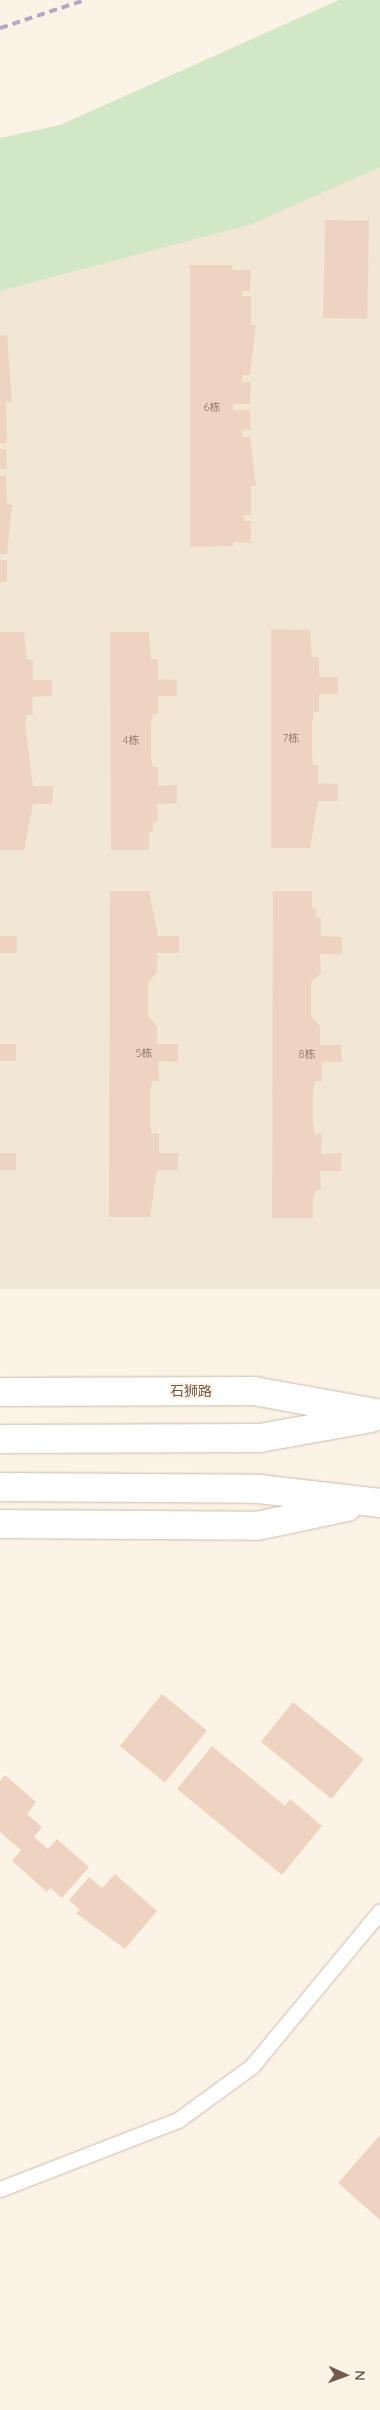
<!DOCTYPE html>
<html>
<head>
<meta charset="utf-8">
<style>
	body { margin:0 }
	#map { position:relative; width:380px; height:2410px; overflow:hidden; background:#fbf3e6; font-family:Quicksand,"Noto Sans SC",sans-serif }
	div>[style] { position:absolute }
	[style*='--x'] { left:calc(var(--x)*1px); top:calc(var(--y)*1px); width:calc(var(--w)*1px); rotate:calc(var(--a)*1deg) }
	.residential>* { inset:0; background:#f2e6d5; transform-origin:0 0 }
	.green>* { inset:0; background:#d2e7c6 }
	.building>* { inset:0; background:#eed4c0; transform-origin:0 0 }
	.roads { filter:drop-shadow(0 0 1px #ccbcad) drop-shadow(0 0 1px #ccbcad) }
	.lane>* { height:15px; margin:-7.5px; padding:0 7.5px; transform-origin:7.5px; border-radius:7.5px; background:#fff }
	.secondary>* { height:28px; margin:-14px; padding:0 14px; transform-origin:14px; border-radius:14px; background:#fff }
	.rail>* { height:4px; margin-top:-2px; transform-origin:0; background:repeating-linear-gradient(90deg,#b7a5c4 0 8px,transparent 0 13px) }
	span { translate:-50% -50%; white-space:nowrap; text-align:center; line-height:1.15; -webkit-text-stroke:5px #fef7ec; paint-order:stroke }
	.number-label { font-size:11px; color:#91796a }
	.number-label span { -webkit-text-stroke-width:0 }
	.street-label { font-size:14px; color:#725b4d }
	.north { position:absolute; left:320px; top:2350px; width:50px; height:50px; -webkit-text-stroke:4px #fef7ec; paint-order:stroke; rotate:92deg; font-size:14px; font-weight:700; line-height:20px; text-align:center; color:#725b4d }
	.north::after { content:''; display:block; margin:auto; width:18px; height:22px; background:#725b4d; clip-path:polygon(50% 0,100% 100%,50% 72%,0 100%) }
</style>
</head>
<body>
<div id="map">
	<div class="residential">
		<div style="left:380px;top:150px;width:1139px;height:403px;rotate:90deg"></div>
	</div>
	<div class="green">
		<div style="clip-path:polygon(339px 0,380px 0,380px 167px,252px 224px,0 291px,0 138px,60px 125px)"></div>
	</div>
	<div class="building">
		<div style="left:325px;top:220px;width:44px;height:98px;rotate:1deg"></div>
		<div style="clip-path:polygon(190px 265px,233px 265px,232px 270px,251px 270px,250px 291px,242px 291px,242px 296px,251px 296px,251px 325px,256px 325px,250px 375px,243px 375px,242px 382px,251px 382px,250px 404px,233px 404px,233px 410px,250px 410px,251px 430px,242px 430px,242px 437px,250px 437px,256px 486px,251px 486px,251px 515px,244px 515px,244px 521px,251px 521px,251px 543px,233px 542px,233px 546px,190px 547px)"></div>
		<div style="clip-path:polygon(7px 335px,12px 402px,6px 402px,7px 443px,0 443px,0 336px)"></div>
		<div style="clip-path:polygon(0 449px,6px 449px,7px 469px,0 469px)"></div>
		<div style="clip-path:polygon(0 476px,6px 476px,7px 505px,12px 505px,7px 554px,0 554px)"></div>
		<div style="left:0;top:560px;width:7px;height:22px"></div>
		<div style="clip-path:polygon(271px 629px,310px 630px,312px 657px,319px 657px,319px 677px,338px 677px,338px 694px,319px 694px,319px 712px,314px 712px,312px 722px,312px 755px,313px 765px,318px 765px,318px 783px,338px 784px,338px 801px,318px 801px,310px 848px,271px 848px)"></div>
		<div style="clip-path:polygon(0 632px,24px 632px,27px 659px,33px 660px,33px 680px,52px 680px,52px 696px,32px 697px,33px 715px,27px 715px,25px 724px,33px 786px,53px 786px,52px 804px,33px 804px,24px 850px,0 850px)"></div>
		<div style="clip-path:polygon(110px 632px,149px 632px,151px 659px,158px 659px,158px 679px,177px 680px,177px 696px,158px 696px,158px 714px,153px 714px,151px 724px,151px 757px,153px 767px,158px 767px,158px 786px,177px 785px,177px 803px,157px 804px,158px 822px,153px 822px,153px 832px,149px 832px,149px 850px,111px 850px)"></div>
		<div style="clip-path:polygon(110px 891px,149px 891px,158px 936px,179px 936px,179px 953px,157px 953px,157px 972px,148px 983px,148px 1016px,157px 1026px,157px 1044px,178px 1044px,178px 1062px,158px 1061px,159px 1081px,152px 1081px,150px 1091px,150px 1123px,152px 1134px,159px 1133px,159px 1153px,178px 1153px,178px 1170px,157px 1170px,150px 1217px,109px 1217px)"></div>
		<div style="clip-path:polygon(273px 891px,312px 891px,312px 908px,316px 908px,316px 917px,321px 918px,321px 936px,342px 937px,342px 954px,320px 954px,321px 973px,311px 983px,311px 1016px,320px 1026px,320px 1045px,341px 1045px,342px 1062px,322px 1062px,322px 1082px,315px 1081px,313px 1091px,313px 1124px,315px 1134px,322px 1134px,321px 1154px,341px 1153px,341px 1171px,320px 1171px,321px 1190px,316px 1190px,313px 1200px,313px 1218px,272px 1218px)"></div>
		<div style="left:0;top:936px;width:17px;height:17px"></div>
		<div style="left:0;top:1044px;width:16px;height:17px"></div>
		<div style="left:0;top:1153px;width:16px;height:17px"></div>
		<div style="left:162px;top:1694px;width:58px;height:67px;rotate:39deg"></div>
		<div style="left:293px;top:1702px;width:91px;height:51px;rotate:39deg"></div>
		<div style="clip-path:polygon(212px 1746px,285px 1806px,290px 1799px,322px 1826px,282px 1875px,177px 1789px)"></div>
		<div style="clip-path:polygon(5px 1775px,36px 1802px,27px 1814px,42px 1827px,34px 1837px,48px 1849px,57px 1839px,89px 1867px,62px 1898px,50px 1888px,47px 1892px,12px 1861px,21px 1850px,0 1832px,0 1781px)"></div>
		<div style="clip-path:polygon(115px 1874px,157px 1911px,125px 1949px,76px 1913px,80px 1910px,69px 1900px,89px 1877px,102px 1888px)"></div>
		<div style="clip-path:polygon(380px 2135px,380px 2220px,338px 2183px)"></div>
	</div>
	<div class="roads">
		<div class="lane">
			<div style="--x:0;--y:2189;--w:191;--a:-21.2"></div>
			<div style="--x:178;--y:2120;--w:92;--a:-36.1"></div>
			<div style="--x:252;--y:2066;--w:201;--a:-50.4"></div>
		</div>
		<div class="secondary">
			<div style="--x:0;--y:1392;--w:254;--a:-0.2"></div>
			<div style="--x:254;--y:1391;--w:128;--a:10.3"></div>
			<div style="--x:0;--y:1439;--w:260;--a:-0.2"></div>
			<div style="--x:260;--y:1438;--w:113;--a:-10.2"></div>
			<div style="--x:0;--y:1487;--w:259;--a:0.4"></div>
			<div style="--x:259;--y:1489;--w:122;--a:6.6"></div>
			<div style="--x:0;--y:1524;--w:257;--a:0.4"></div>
			<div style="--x:257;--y:1526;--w:92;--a:-11.9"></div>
		</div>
	</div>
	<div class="rail">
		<div style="--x:0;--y:28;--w:89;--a:-18.2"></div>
	</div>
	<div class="number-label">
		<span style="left:212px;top:407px">6栋</span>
		<span style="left:291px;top:738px">7栋</span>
		<span style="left:131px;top:740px">4栋</span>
		<span style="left:144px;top:1053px">5栋</span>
		<span style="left:307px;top:1054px">8栋</span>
	</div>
	<div class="street-label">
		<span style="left:191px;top:1391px">石狮路</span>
	</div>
	<div class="north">N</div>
</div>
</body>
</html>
